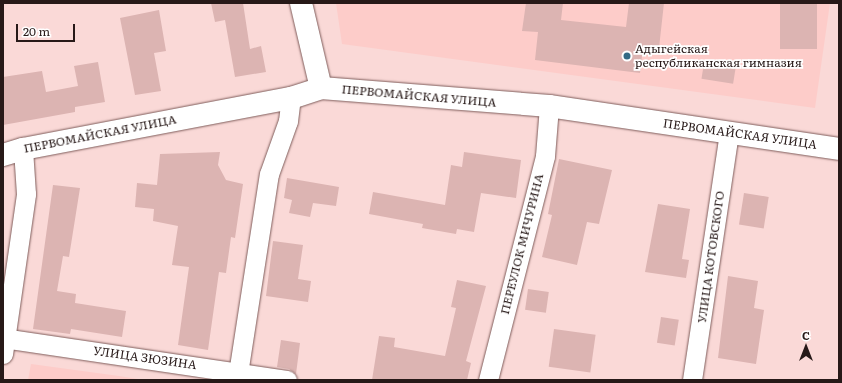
<!DOCTYPE html>
<html>
<head>
<meta charset="utf-8">
<style>
	body { margin:0 }
	#map { position:relative; width:842px; height:383px; overflow:hidden; background:#fad9d7; font-family:Literata,serif }
	div>[style] { position:absolute }
	[style*='--x'] { left:calc(var(--x)*1px); top:calc(var(--y)*1px); width:calc(var(--w)*1px); rotate:calc(var(--a)*1deg) }
	.built>* { inset:0; background:#fdccc9 }
	.building>* { inset:0; background:#dcb4b2; transform-origin:0 0 }
	.roads { filter:drop-shadow(0 0 1px #7f5d5b) drop-shadow(0 0 1px #7f5d5b) }
	.minor>* { height:19px; margin:-9.5px; padding:0 9.5px; transform-origin:9.5px; border-radius:9.5px; background:#fff }
	.tertiary>* { height:22px; margin:-11px; padding:0 11px; transform-origin:11px; border-radius:11px; background:#fff }
	.dots>* { width:11px; height:11px; translate:-50% -50%; box-sizing:border-box; border:2px solid #fff; border-radius:50% }
	span { translate:-50% -50%; white-space:nowrap; text-align:center; line-height:1.15; -webkit-text-stroke:3.5px #fff; paint-order:stroke }
	.poi-label { font-size:12px; color:#271918 }
	.left { translate:0 -50%; text-align:left }
	.street-label { font-size:12px; color:#271918 }
	.frame { position:absolute; inset:0; border:4px solid #271918; pointer-events:none }
	.north { position:absolute; left:786px; top:327px; width:40px; height:40px; -webkit-text-stroke:3px #fff; paint-order:stroke; rotate:0deg; font-size:11px; font-weight:700; line-height:16px; text-align:center; color:#271918 }
	.north::after { content:''; display:block; margin:auto; width:14px; height:18px; background:#271918; clip-path:polygon(50% 0,100% 100%,50% 72%,0 100%) }
	.scale { position:absolute; left:16px; top:24px; width:59px; height:18px; box-sizing:border-box; border:2px solid #271918; border-top:0; padding-left:5px; font-size:12px; line-height:14px; white-space:nowrap; color:#271918; -webkit-text-stroke:3px #fff; paint-order:stroke }
</style>
</head>
<body>
<div id="map">
	<div class="built">
		<div style="clip-path:polygon(336px 3px,830px 3px,815px 108px,342px 44px)"></div>
		<div style="clip-path:polygon(31px 364px,119px 376px,144px 380px,28px 380px)"></div>
	</div>
	<div class="building">
		<div style="clip-path:polygon(211px 3px,243px 3px,250px 49px,261px 46px,266px 72px,235px 77px,225px 20px,215px 22px)"></div>
		<div style="clip-path:polygon(526px 3px,563px 3px,561px 20px,626px 27px,629px 3px,664px 3px,659px 48px,643px 47px,640px 73px,535px 60px,538px 32px,522px 31px)"></div>
		<div style="left:780px;top:3px;width:37px;height:46px"></div>
		<div style="clip-path:polygon(159px 10px,166px 51px,154px 53px,161px 91px,135px 95px,120px 18px)"></div>
		<div style="clip-path:polygon(98px 62px,105px 102px,75px 107px,75px 112px,3px 125px,3px 77px,42px 71px,46px 92px,78px 86px,74px 66px)"></div>
		<div style="left:704px;top:63px;width:32px;height:16px;rotate:9deg"></div>
		<div style="clip-path:polygon(220px 152px,218px 165px,226px 180px,243px 184px,235px 238px,231px 237px,226px 273px,219px 272px,208px 350px,178px 345px,189px 267px,172px 265px,178px 226px,153px 221px,154px 209px,135px 207px,137px 183px,157px 185px,160px 154px)"></div>
		<div style="clip-path:polygon(464px 152px,521px 160px,516px 198px,481px 193px,474px 232px,457px 229px,456px 234px,422px 228px,423px 224px,369px 214px,373px 192px,445px 205px,451px 165px,462px 167px)"></div>
		<div style="clip-path:polygon(559px 159px,612px 170px,599px 224px,587px 222px,577px 265px,542px 257px,552px 215px,548px 214px)"></div>
		<div style="clip-path:polygon(287px 178px,339px 187px,336px 206px,313px 203px,310px 217px,289px 213px,292px 200px,284px 198px)"></div>
		<div style="clip-path:polygon(53px 185px,80px 188px,69px 257px,63px 256px,57px 291px,76px 294px,75px 303px,126px 311px,122px 337px,71px 329px,70px 334px,33px 329px)"></div>
		<div style="left:744px;top:193px;width:25px;height:32px;rotate:9deg"></div>
		<div style="clip-path:polygon(658px 204px,690px 209px,682px 259px,689px 260px,686px 278px,645px 272px)"></div>
		<div style="clip-path:polygon(273px 241px,303px 245px,298px 279px,311px 281px,308px 302px,266px 296px)"></div>
		<div style="clip-path:polygon(728px 276px,758px 281px,754px 308px,764px 310px,756px 364px,718px 358px)"></div>
		<div style="clip-path:polygon(457px 280px,486px 286px,466px 361px,471px 363px,467px 380px,372px 380px,379px 336px,395px 338px,394px 347px,445px 356px,456px 308px,451px 307px)"></div>
		<div style="left:528px;top:289px;width:21px;height:21px;rotate:8deg"></div>
		<div style="left:661px;top:317px;width:18px;height:26px;rotate:9deg"></div>
		<div style="left:554px;top:329px;width:42px;height:38px;rotate:8deg"></div>
		<div style="clip-path:polygon(281px 340px,300px 343px,296px 374px,289px 369px,277px 367px)"></div>
	</div>
	<div class="roads">
		<div class="minor">
			<div style="--x:3;--y:338;--w:287;--a:8.4"></div>
			<div style="--x:3;--y:354;--w:162;--a:-81.8"></div>
			<div style="--x:26;--y:194;--w:45;--a:-93.8"></div>
			<div style="--x:237;--y:380;--w:208;--a:-81.2"></div>
			<div style="--x:269;--y:174;--w:56;--a:-70.3"></div>
			<div style="--x:288;--y:121;--w:23;--a:-83"></div>
			<div style="--x:488;--y:380;--w:231;--a:-75.7"></div>
			<div style="--x:545;--y:156;--w:50;--a:-85.4"></div>
			<div style="--x:692;--y:380;--w:250;--a:-81.5"></div>
		</div>
		<div class="tertiary">
			<div style="--x:301;--y:3;--w:87;--a:76.8"></div>
			<div style="--x:3;--y:155;--w:21;--a:-17"></div>
			<div style="--x:23;--y:149;--w:273;--a:-10.8"></div>
			<div style="--x:291;--y:98;--w:32;--a:-18"></div>
			<div style="--x:321;--y:88;--w:229;--a:4.5"></div>
			<div style="--x:549;--y:106;--w:293;--a:8.4"></div>
		</div>
	</div>
	<div class="dots">
		<div style="left:627px;top:56px;background:#336a85"></div>
	</div>
	<div class="poi-label">
		<span class="left" style="left:635px;top:56px">Адыгейская<br>республиканская гимназия</span>
	</div>
	<div class="street-label">
		<span style="left:419px;top:96px;rotate:5deg">ПЕРВОМАЙСКАЯ УЛИЦА</span>
		<span style="left:100px;top:134px;rotate:-11deg">ПЕРВОМАЙСКАЯ УЛИЦА</span>
		<span style="left:740px;top:134px;rotate:8deg">ПЕРВОМАЙСКАЯ УЛИЦА</span>
		<span style="left:522px;top:244px;rotate:-76deg">ПЕРЕУЛОК МИЧУРИНА</span>
		<span style="left:711px;top:257px;rotate:-82deg">УЛИЦА КОТОВСКОГО</span>
		<span style="left:145px;top:358px;rotate:8deg">УЛИЦА ЗЮЗИНА</span>
	</div>
	<div class="frame"></div>
	<div class="north">С</div>
	<div class="scale">20 m</div>
</div>
</body>
</html>
